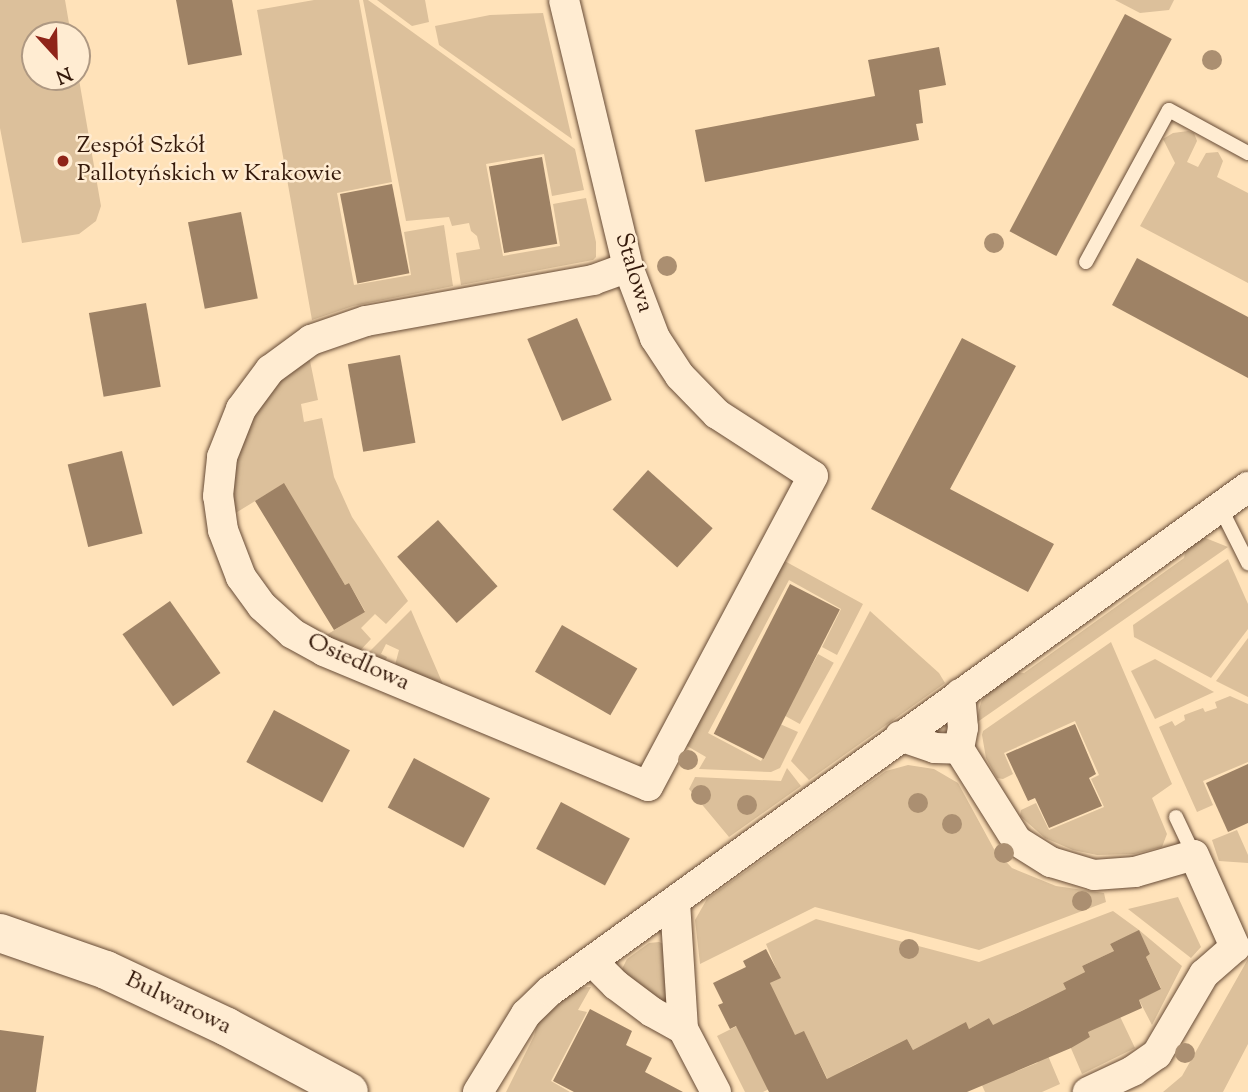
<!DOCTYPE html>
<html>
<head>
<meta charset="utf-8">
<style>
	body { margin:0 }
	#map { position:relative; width:1248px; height:1092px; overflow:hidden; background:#ffe2b9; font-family:"Sorts Mill Goudy",serif }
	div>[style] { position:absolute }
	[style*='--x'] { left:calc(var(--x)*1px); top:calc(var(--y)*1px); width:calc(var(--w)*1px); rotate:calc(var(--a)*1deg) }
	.green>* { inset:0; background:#dcc09b; transform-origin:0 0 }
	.building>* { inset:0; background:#9e8265; transform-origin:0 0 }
	.roads { filter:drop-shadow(0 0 2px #674b36) drop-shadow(0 0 2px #674b36) }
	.lane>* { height:14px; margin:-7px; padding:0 7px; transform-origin:7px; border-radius:7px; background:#ffecd2 }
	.street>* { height:30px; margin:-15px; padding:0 15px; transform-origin:15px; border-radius:15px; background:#ffecd2 }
	.secondary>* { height:38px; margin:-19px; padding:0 19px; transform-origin:19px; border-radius:19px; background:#ffecd2 }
	.trees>* { width:20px; height:20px; margin:-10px; border-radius:50%; background:#ab8f71 }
	.dots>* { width:19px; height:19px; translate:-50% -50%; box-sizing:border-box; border:4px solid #ffecd2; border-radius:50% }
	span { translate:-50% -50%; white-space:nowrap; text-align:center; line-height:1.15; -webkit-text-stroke:5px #ffecd2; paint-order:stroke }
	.poi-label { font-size:24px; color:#34190a }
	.left { translate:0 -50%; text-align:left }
	.street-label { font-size:24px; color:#34190a }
	.north { position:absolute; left:21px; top:21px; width:70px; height:70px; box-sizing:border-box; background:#ffecd2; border:2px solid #ae9882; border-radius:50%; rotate:158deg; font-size:19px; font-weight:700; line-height:28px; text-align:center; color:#34190a }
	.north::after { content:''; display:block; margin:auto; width:24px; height:32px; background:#8f2418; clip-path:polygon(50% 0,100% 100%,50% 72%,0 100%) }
</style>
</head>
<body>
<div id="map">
	<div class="green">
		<div style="clip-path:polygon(0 0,65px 0,71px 35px,35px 35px,35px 77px,77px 77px,77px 68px,101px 206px,96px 221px,79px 234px,22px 243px,0 128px)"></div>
		<div style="clip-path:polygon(314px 0,359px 0,392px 182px,337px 193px,354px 285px,411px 275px,404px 232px,444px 225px,453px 286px,353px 306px,312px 320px,257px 10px)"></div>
		<div style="clip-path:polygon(363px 0,368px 0,575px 149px,584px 190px,552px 196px,544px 154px,486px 164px,503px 256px,560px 246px,553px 204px,586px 198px,596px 242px,596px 257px,593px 260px,461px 285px,456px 253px,480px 249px,477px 236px,471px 231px,469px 223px,452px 226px,449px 217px,406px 221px)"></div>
		<div style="clip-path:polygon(377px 0,425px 0,429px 22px,412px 26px)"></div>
		<div style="clip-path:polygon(1115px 0,1174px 0,1169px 10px,1140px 13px)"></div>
		<div style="clip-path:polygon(543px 13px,572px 139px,439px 45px,435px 26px,490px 15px)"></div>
		<div style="clip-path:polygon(1188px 131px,1194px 133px,1197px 141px,1187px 162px,1198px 167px,1206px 153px,1218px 152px,1223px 161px,1217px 177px,1248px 193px,1248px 283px,1140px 226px,1175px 163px,1163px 139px,1173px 133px)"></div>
		<div style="clip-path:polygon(308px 351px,318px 400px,301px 404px,304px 422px,322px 418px,334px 477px,352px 517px,408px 601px,386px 624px,375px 614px,361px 628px,371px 639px,356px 655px,320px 639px,365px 611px,349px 583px,345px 585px,283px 484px,229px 517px,227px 486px,254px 404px)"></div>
		<div style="clip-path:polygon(1203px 537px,1228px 547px,976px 723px,981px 702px,991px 686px,1007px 671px,1024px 673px,1184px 558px,1187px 542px)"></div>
		<div style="clip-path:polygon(781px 559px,863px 604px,837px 655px,822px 647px,841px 609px,789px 580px,708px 733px,761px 761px,780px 724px,798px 732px,780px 768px,771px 772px,699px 769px,706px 757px,682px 743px)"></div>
		<div style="clip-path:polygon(1228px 559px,1248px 604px,1248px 629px,1211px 678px,1134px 637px,1133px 625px)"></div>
		<div style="clip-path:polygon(411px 610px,445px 689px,395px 665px,399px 650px,386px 644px,381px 654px,387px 657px,383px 666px,363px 658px)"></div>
		<div style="clip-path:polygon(870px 611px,939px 673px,945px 683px,809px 780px,791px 761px)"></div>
		<div style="clip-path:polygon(1248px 638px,1248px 697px,1216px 681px)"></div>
		<div style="clip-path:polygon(1111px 642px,1172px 784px,1152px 798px,1167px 834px,1162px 847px,1134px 854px,1097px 855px,1073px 850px,1045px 838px,1020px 816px,1021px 810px,1036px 803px,1049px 830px,1104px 807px,1091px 779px,1099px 775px,1075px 721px,1004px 753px,1013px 774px,1003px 779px,997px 778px,986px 758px,982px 735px,983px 731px)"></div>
		<div style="left:818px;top:654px;width:18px;height:70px;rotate:29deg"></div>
		<div style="clip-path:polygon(1155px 659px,1214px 692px,1155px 719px,1131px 671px)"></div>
		<div style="clip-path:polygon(1230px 696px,1248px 704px,1248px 762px,1203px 781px,1213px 805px,1197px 812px,1159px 727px,1172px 721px,1175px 726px,1185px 720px,1184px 715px,1203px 708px,1205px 712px,1217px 708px,1215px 702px)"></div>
		<div style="clip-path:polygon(908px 765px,934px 769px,958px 783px,994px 849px,1012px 868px,1056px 886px,1104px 893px,1106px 902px,979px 950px,815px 907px,700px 964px,695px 920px,707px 899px,886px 771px)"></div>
		<div style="clip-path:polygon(787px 768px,801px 786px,729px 837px,689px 789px,695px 777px,781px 781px)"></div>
		<div style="clip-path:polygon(1237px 830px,1248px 855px,1248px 863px,1219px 861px,1212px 840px)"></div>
		<div style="clip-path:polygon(1178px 897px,1201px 947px,1191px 958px,1128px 909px)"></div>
		<div style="clip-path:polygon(1113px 911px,1139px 930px,1182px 966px,1152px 1025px,1139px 1000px,1161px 988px,1146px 957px,1150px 954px,1139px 931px,1110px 944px,1114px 951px,1082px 966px,1085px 972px,1063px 983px,1066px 989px,1011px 1016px,994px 1029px,989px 1018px,969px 1029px,966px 1023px,913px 1050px,907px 1039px,850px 1067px,830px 1084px,804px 1032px,791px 1037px,770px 983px,780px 978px,766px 944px,816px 919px,979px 962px)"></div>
		<div style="clip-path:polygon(659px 942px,664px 944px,673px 995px,666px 1005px,621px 971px,627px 959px,649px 943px)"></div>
		<div style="clip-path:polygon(1248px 959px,1248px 1044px,1223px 1092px,1163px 1092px,1182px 1076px)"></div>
		<div style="clip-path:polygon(591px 987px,578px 1010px,587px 1012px,551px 1081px,570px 1092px,506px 1092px,534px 1036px,538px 1020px,574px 988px)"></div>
		<div style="clip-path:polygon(1114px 1004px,1135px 1048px,1082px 1074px,1070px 1046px,1090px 1037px,1085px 1025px)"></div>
		<div style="clip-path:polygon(743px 1023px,742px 1038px,751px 1056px,775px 1086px,763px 1092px,745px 1092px,717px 1036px)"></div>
		<div style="clip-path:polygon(1046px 1051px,1060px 1084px,1042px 1092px,985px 1092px,976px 1072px,1015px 1072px,1037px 1063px)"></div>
	</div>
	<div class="building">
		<div style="clip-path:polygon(176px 0,232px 0,242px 55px,188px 65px)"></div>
		<div style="left:1125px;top:14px;width:53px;height:246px;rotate:28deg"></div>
		<div style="clip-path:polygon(939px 47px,946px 85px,919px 90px,923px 123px,916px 124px,919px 140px,705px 182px,695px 130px,875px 96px,868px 60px)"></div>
		<div style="left:542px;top:157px;width:88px;height:54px;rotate:80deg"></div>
		<div style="left:392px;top:184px;width:91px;height:53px;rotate:79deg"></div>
		<div style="left:241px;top:212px;width:88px;height:54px;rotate:79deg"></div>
		<div style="clip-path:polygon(1137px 258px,1248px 317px,1248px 378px,1112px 305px)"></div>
		<div style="left:146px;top:303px;width:85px;height:58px;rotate:80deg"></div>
		<div style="left:577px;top:318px;width:89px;height:54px;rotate:67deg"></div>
		<div style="clip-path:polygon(962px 338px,1016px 366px,950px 489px,1054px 544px,1028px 592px,871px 509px)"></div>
		<div style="left:400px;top:355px;width:89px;height:53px;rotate:80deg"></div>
		<div style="left:122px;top:451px;width:85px;height:56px;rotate:76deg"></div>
		<div style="left:648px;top:470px;width:87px;height:53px;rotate:42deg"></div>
		<div style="clip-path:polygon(284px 483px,345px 585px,349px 583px,365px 612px,334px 630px,255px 501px)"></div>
		<div style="left:438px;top:520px;width:89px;height:55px;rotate:48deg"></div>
		<div style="left:790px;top:584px;width:56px;height:168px;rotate:27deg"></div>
		<div style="left:170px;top:601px;width:88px;height:58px;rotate:55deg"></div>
		<div style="left:562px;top:625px;width:87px;height:54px;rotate:30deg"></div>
		<div style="left:274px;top:710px;width:86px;height:59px;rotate:28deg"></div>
		<div style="clip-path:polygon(1075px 724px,1096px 774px,1089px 778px,1102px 806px,1049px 828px,1035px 798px,1028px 801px,1006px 754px)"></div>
		<div style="left:414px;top:758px;width:86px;height:56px;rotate:28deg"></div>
		<div style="clip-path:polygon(1248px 764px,1248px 823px,1228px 832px,1206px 783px)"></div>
		<div style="left:561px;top:802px;width:78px;height:53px;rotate:28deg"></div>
		<div style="clip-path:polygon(1139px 930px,1150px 954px,1146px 957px,1161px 989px,1139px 1000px,1142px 1008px,1088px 1032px,1090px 1037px,1071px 1048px,967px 1092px,769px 1092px,736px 1026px,730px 1029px,718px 1005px,723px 1003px,713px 983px,746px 967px,743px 961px,766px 949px,781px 978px,770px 983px,795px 1035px,804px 1031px,827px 1079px,907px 1039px,913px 1050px,966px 1022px,969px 1029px,989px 1018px,993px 1025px,1066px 989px,1063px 983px,1085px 972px,1082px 966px,1114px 951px,1110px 944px)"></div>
		<div style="clip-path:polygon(590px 1009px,632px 1031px,626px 1045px,652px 1058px,645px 1072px,683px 1092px,574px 1092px,553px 1081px)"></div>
		<div style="clip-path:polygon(0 1030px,44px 1036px,36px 1092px,0 1092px)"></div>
	</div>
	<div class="roads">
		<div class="lane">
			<div style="--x:1086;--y:262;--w:173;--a:-61.4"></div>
			<div style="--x:1169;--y:110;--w:90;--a:28.6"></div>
			<div style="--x:1220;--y:507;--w:63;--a:63.4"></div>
			<div style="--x:1176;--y:817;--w:42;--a:64.7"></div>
		</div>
		<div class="street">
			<div style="--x:564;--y:0;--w:275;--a:76.5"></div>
			<div style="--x:628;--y:267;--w:76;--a:69.2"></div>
			<div style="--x:655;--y:338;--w:45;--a:56.7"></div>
			<div style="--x:680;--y:376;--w:53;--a:45.8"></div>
			<div style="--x:717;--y:414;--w:114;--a:32.9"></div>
			<div style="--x:813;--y:476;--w:351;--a:118"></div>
			<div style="--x:648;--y:786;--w:351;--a:-157.4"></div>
			<div style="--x:324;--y:651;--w:37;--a:-151"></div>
			<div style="--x:292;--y:633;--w:40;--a:-138"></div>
			<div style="--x:262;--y:606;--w:36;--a:-126"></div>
			<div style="--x:241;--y:577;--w:50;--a:-111"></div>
			<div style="--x:223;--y:530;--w:34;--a:-98"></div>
			<div style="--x:218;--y:496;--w:39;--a:-84"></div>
			<div style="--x:222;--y:457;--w:52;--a:-68.4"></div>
			<div style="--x:241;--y:409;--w:49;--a:-53.4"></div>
			<div style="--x:270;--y:370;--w:51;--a:-36.2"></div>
			<div style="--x:311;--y:340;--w:58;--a:-19.1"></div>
			<div style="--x:366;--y:321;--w:231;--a:-10.2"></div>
			<div style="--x:593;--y:280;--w:37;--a:-20"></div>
			<div style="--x:960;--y:694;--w:34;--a:85"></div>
			<div style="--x:963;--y:728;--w:21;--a:101"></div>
			<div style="--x:959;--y:749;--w:109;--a:57.8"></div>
			<div style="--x:1017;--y:841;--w:40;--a:32"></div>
			<div style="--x:1051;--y:862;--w:45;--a:16.8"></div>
			<div style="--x:1094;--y:875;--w:41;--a:-4.2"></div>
			<div style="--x:1135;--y:872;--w:61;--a:-16.1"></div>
			<div style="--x:1194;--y:855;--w:101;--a:66"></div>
			<div style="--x:1235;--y:947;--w:41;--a:138.9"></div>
			<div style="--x:1204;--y:974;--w:93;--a:120.4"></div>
			<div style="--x:1157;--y:1054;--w:29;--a:145"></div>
			<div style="--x:1133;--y:1071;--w:50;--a:155"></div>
			<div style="--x:900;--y:736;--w:37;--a:19"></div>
			<div style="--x:935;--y:748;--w:24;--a:2"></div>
			<div style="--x:675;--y:902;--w:127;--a:86.4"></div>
			<div style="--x:683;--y:1029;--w:71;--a:62.4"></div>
			<div style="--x:592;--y:961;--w:34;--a:45"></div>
			<div style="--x:616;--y:985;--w:45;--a:36.9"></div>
			<div style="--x:652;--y:1012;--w:35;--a:29"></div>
			<div style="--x:478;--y:1092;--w:92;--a:-58.4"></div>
			<div style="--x:526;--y:1014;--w:33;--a:-44"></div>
			<div style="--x:550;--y:991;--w:861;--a:-35.83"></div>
		</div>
		<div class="secondary">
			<div style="--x:0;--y:933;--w:112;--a:19.2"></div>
			<div style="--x:106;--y:970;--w:134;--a:25.2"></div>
			<div style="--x:227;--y:1027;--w:138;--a:28"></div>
		</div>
	</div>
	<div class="trees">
		<div style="left:1212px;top:60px"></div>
		<div style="left:994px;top:243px"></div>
		<div style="left:667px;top:266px"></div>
		<div style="left:688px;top:760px"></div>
		<div style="left:701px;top:795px"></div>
		<div style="left:918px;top:803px"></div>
		<div style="left:747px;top:805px"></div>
		<div style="left:952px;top:824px"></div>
		<div style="left:1004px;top:853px"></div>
		<div style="left:1082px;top:901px"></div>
		<div style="left:909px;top:949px"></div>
		<div style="left:1185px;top:1053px"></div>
	</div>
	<div class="dots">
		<div style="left:63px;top:161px;background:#8f2418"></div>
	</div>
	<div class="poi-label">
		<span class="left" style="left:77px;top:161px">Zespół Szkół<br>Pallotyńskich w Krakowie</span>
	</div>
	<div class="street-label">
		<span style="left:633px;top:273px;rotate:73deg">Stalowa</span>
		<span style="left:358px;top:663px;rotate:24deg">Osiedlowa</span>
		<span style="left:178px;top:1004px;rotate:26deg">Bulwarowa</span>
	</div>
	<div class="north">N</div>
</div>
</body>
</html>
